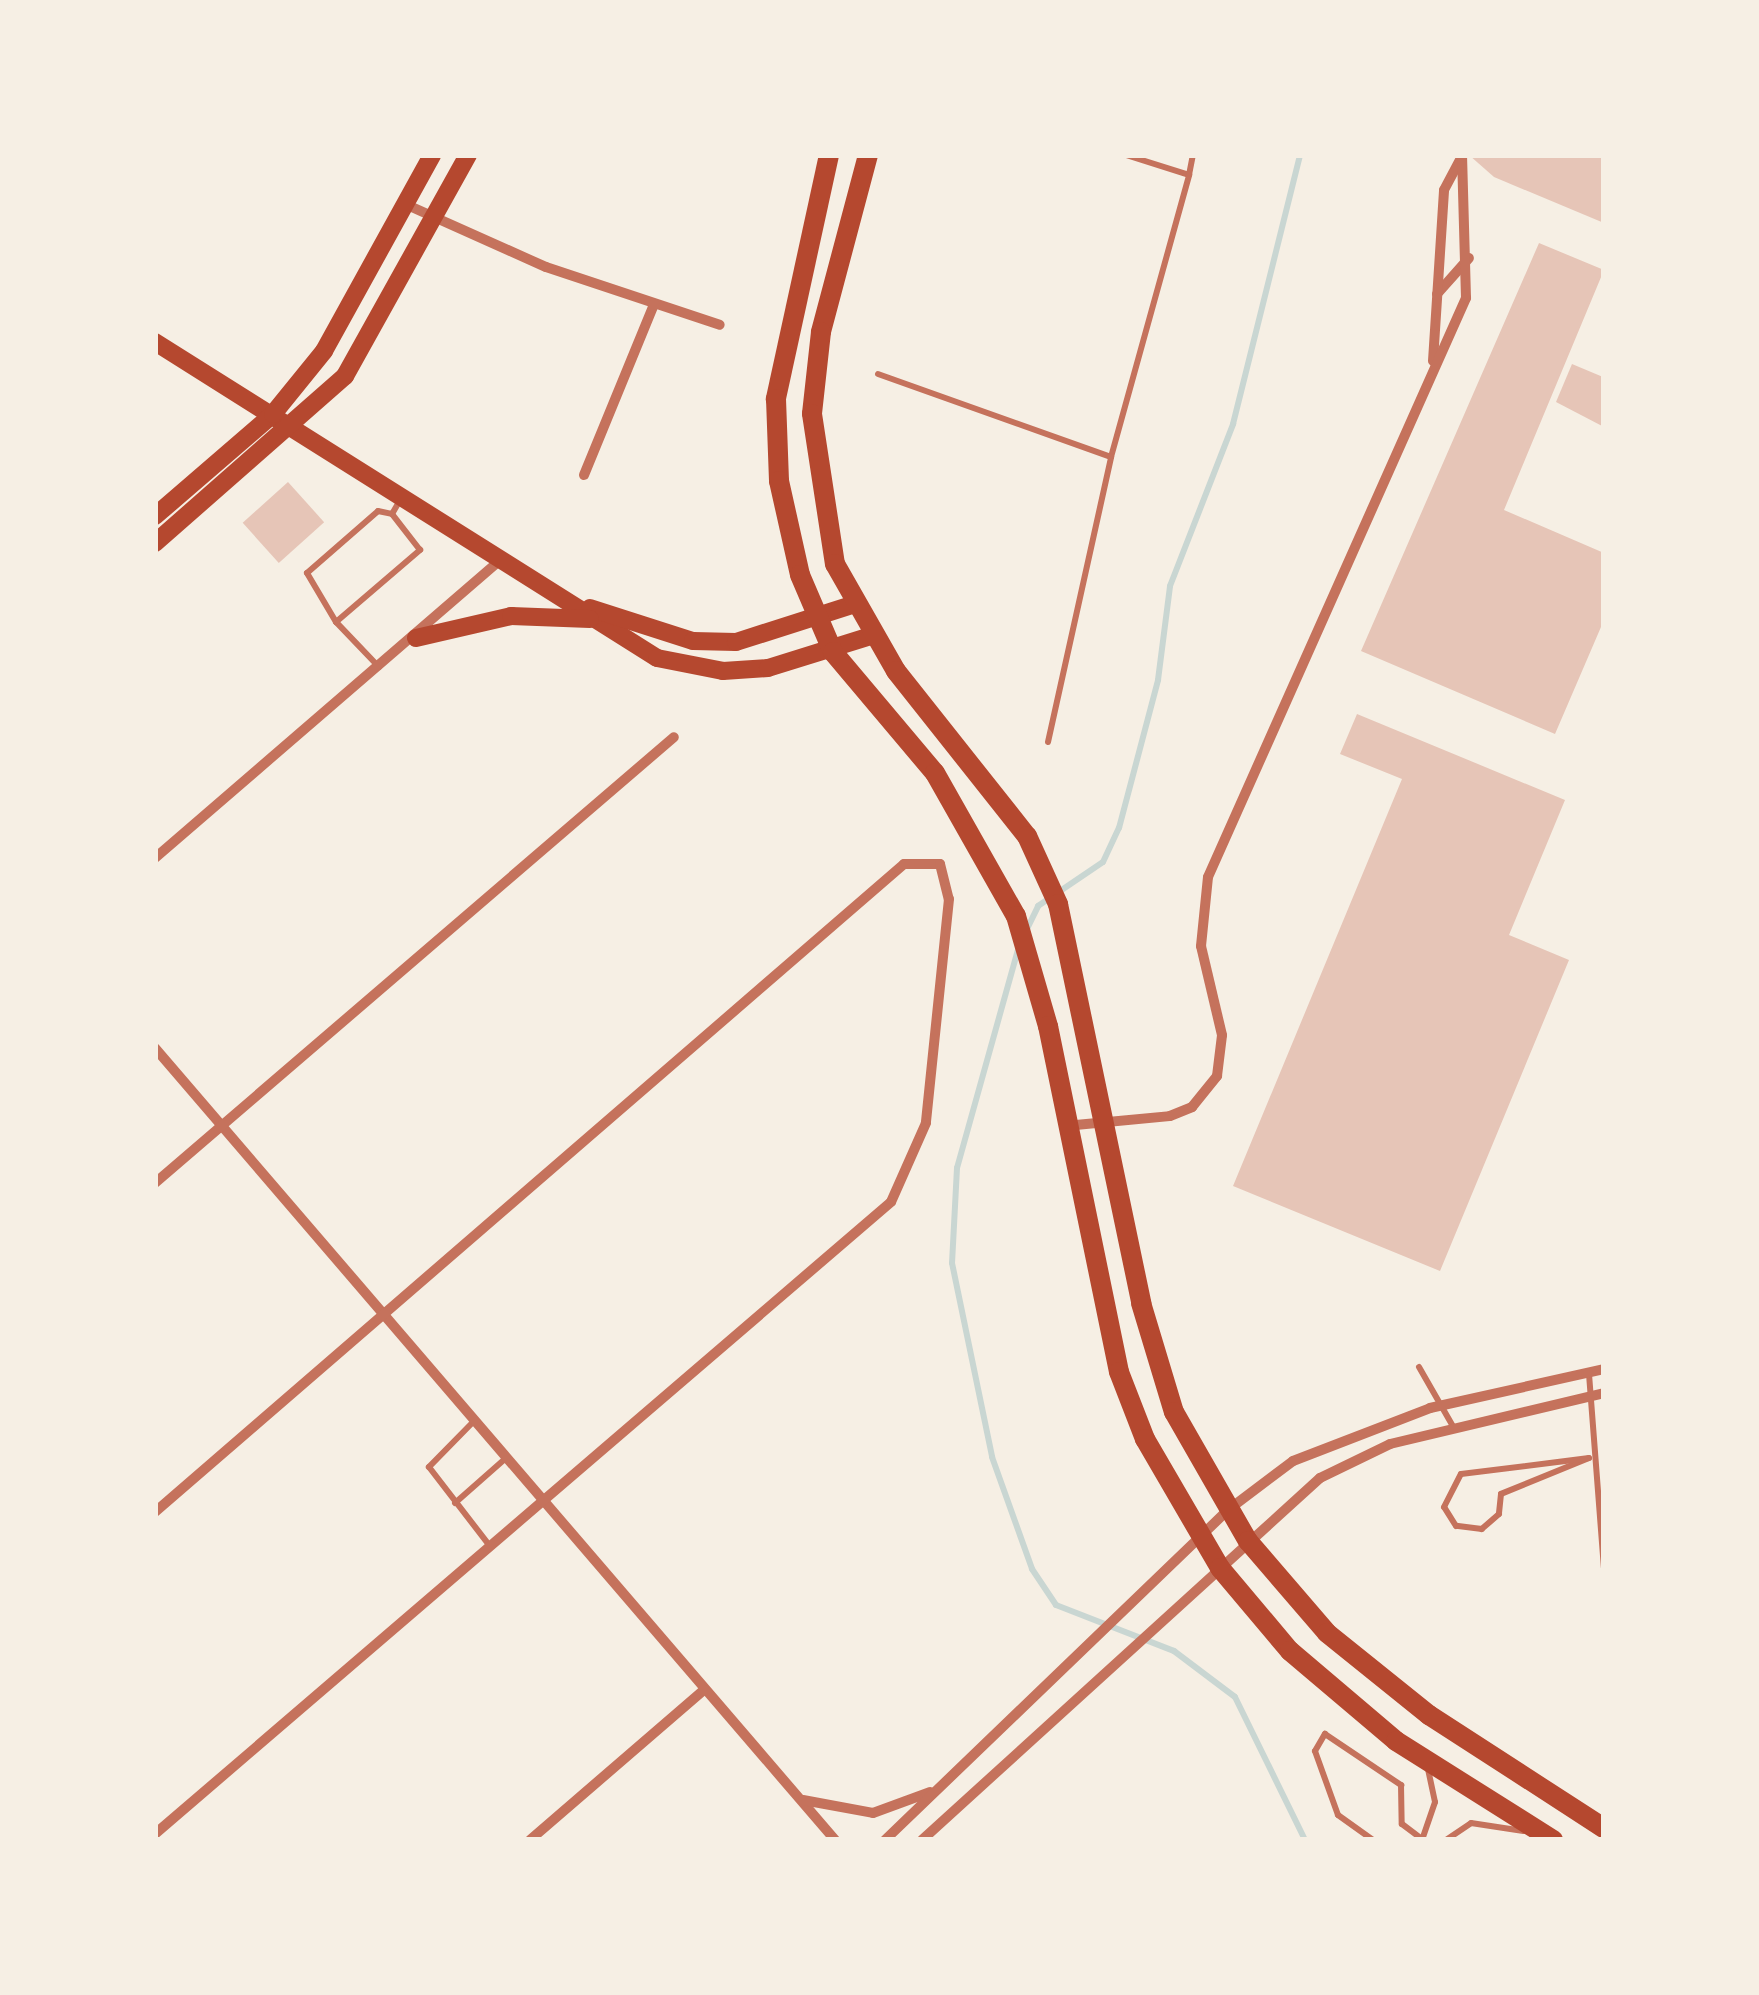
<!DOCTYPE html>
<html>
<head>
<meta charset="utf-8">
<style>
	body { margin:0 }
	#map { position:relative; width:1759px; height:1995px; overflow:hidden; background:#f6efe4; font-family:Bitter,serif }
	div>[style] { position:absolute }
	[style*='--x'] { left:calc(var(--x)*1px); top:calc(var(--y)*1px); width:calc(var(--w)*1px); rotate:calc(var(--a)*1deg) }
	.stream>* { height:6px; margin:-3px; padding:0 3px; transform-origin:3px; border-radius:3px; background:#c9d6d2 }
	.building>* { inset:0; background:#e6c5b7; transform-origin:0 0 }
	.service>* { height:6px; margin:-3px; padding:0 3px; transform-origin:3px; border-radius:3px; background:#c5725c }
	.minor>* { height:10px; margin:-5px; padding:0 5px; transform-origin:5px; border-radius:5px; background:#c5725c }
	.secondary>* { height:18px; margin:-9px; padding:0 9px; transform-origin:9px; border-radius:9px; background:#b5482f }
	.primary>* { height:20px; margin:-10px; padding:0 10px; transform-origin:10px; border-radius:10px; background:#b5482f }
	span { translate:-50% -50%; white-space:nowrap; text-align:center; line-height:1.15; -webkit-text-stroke:9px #f6efe4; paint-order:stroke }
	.frame { position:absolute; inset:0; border:158px solid #f6efe4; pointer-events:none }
</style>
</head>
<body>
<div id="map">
	<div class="stream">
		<div style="--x:1026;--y:931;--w:28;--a:-64"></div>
		<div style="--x:1038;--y:906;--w:78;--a:-34.1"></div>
		<div style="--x:1103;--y:862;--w:38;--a:-65"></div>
		<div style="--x:1119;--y:828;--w:153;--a:-75.2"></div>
		<div style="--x:1158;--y:680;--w:95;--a:-82.7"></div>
		<div style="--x:1170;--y:586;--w:174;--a:-68.7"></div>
		<div style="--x:1233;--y:424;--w:277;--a:-76"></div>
		<div style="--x:1019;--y:946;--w:230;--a:105.6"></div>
		<div style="--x:957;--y:1168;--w:95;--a:93"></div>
		<div style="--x:952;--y:1263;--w:198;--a:78.3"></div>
		<div style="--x:992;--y:1457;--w:119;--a:70.3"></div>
		<div style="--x:1032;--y:1569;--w:43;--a:56.3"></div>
		<div style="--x:1056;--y:1605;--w:127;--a:21.3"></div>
		<div style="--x:1174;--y:1651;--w:76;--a:37"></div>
		<div style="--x:1235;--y:1697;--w:159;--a:63.9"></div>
	</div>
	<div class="building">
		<div style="clip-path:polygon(1469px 155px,1604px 155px,1604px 223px,1494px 177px)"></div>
		<div style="clip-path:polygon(1539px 243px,1604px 270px,1504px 510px,1604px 553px,1604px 620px,1555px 734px,1361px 651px)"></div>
		<div style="clip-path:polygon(1572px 364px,1603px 377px,1604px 427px,1556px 402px)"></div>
		<div style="left:288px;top:482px;width:54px;height:61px;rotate:48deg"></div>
		<div style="clip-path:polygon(1357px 714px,1565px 800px,1509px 935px,1569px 960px,1440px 1271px,1233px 1186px,1402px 779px,1340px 754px)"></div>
	</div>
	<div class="service">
		<div style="--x:1126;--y:155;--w:66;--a:17.6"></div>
		<div style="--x:1189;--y:175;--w:20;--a:-79"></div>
		<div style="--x:878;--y:374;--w:247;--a:19.6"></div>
		<div style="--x:1111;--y:457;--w:293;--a:-74.5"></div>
		<div style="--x:336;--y:622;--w:57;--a:-120.6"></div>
		<div style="--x:307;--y:573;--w:94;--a:-41.1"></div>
		<div style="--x:378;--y:511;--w:14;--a:12"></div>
		<div style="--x:379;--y:667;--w:62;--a:-133.7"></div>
		<div style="--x:336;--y:622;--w:111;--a:-40.6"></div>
		<div style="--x:420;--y:550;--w:46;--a:-127.9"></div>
		<div style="--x:392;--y:514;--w:16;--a:-60"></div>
		<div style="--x:1048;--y:742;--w:292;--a:-77.5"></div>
		<div style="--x:1419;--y:1367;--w:70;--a:60.2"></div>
		<div style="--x:1589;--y:1374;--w:194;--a:85.6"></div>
		<div style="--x:475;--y:1420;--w:66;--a:134.4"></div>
		<div style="--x:429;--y:1467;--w:98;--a:52.4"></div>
		<div style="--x:1589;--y:1458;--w:95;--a:157.8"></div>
		<div style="--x:1501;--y:1494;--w:20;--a:96"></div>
		<div style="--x:1499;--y:1514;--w:23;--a:139"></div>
		<div style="--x:1482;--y:1529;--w:26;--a:-173"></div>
		<div style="--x:1456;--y:1526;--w:22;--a:-122"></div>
		<div style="--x:1444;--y:1507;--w:37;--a:-63"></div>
		<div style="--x:1461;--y:1474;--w:129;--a:-7.1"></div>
		<div style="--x:455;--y:1503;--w:68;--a:-41.4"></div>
		<div style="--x:1373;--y:1840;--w:43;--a:-144.5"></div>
		<div style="--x:1338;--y:1815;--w:68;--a:-109.8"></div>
		<div style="--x:1315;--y:1751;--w:20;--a:-60"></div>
		<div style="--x:1325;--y:1734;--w:92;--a:33.9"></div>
		<div style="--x:1401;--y:1785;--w:39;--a:89"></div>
		<div style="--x:1402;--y:1824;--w:26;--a:37"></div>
		<div style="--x:1422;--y:1840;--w:40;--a:-71.1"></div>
		<div style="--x:1435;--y:1802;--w:33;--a:-102"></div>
		<div style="--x:1446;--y:1840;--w:30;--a:-34"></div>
		<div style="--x:1471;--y:1823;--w:53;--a:8.7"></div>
	</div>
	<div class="minor">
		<div style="--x:405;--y:204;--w:154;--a:24.1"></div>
		<div style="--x:546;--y:267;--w:183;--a:18.4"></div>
		<div style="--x:1437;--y:294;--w:48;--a:-48.4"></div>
		<div style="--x:1433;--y:361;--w:171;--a:-86.3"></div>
		<div style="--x:1444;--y:190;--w:40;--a:-62"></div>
		<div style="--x:584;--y:475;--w:185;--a:-67.7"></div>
		<div style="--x:155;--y:858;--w:458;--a:-40.8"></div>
		<div style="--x:155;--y:1048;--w:1044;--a:49.35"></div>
		<div style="--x:1065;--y:1126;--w:105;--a:-5.4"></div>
		<div style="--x:1170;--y:1116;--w:24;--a:-22"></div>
		<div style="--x:1192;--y:1107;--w:40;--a:-51"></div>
		<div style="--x:1217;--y:1076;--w:41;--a:-83"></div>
		<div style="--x:1222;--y:1035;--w:91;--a:-103.3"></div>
		<div style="--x:1201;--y:946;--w:69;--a:-84.2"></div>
		<div style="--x:1208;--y:877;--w:634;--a:-65.98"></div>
		<div style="--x:1466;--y:298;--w:141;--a:-91.6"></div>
		<div style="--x:155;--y:1183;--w:684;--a:-40.67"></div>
		<div style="--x:155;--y:1512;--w:990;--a:-40.86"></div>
		<div style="--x:904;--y:864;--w:36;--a:0"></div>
		<div style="--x:940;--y:864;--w:36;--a:76"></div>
		<div style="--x:949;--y:899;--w:225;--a:95.9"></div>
		<div style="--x:926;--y:1123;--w:86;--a:113.9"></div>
		<div style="--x:891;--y:1202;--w:970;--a:139.35"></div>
		<div style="--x:803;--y:1800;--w:71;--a:10.5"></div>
		<div style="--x:873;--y:1813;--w:61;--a:-20.2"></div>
		<div style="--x:530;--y:1840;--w:230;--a:-40.8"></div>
		<div style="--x:885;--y:1840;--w:476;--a:-43.9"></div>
		<div style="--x:1228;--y:1510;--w:81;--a:-37"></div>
		<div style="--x:1293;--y:1461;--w:147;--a:-21.1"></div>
		<div style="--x:1430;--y:1408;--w:178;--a:-12.6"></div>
		<div style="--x:922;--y:1840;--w:538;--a:-42.29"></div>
		<div style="--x:1320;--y:1478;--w:78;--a:-25.9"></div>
		<div style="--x:1390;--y:1444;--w:220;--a:-13.4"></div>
	</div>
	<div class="secondary">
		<div style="--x:155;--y:342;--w:593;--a:32.19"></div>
		<div style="--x:657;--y:658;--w:67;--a:11.1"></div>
		<div style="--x:723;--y:671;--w:45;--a:-3.8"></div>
		<div style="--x:768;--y:668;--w:108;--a:-17.3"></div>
		<div style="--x:155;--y:516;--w:156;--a:-40.8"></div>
		<div style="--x:273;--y:414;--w:81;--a:-51"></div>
		<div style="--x:324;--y:351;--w:224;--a:-61.1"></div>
		<div style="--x:155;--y:543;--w:253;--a:-41.3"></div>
		<div style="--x:345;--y:376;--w:253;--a:-60.9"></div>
		<div style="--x:590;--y:608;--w:108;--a:17.8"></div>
		<div style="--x:693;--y:641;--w:43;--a:1.3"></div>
		<div style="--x:736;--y:642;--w:122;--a:-17.7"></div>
		<div style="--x:416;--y:638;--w:98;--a:-13"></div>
		<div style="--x:511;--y:616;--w:79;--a:2.2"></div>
	</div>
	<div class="primary">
		<div style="--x:829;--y:155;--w:250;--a:102.3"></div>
		<div style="--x:776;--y:399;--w:82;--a:87.9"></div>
		<div style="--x:779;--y:481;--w:96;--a:77.4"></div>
		<div style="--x:800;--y:575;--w:84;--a:66.8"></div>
		<div style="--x:833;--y:652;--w:158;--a:49.9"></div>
		<div style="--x:935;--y:773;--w:164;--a:60.5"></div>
		<div style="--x:1016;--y:916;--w:115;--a:73.8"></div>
		<div style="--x:1048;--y:1026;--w:353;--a:78.4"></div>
		<div style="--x:1119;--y:1372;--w:72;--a:68.8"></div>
		<div style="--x:1145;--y:1439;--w:149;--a:59.8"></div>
		<div style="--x:1220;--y:1568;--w:109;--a:49.9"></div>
		<div style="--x:1290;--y:1651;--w:139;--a:40.3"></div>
		<div style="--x:1396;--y:1741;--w:186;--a:32.2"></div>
		<div style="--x:868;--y:155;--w:183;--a:104.9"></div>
		<div style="--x:821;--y:332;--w:82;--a:96.3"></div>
		<div style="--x:812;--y:414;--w:152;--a:81.3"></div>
		<div style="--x:835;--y:564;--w:123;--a:60.3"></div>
		<div style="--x:896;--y:671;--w:211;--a:51.6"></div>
		<div style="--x:1027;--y:836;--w:75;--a:65.5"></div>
		<div style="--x:1058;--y:904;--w:408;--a:78.2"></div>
		<div style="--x:1141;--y:1303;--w:114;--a:73.2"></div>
		<div style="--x:1174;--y:1412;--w:149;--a:60.2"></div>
		<div style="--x:1248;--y:1541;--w:121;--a:49.3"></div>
		<div style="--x:1327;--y:1633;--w:131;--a:38.8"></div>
		<div style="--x:1429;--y:1715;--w:208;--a:32.9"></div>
	</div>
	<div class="frame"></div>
</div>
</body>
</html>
